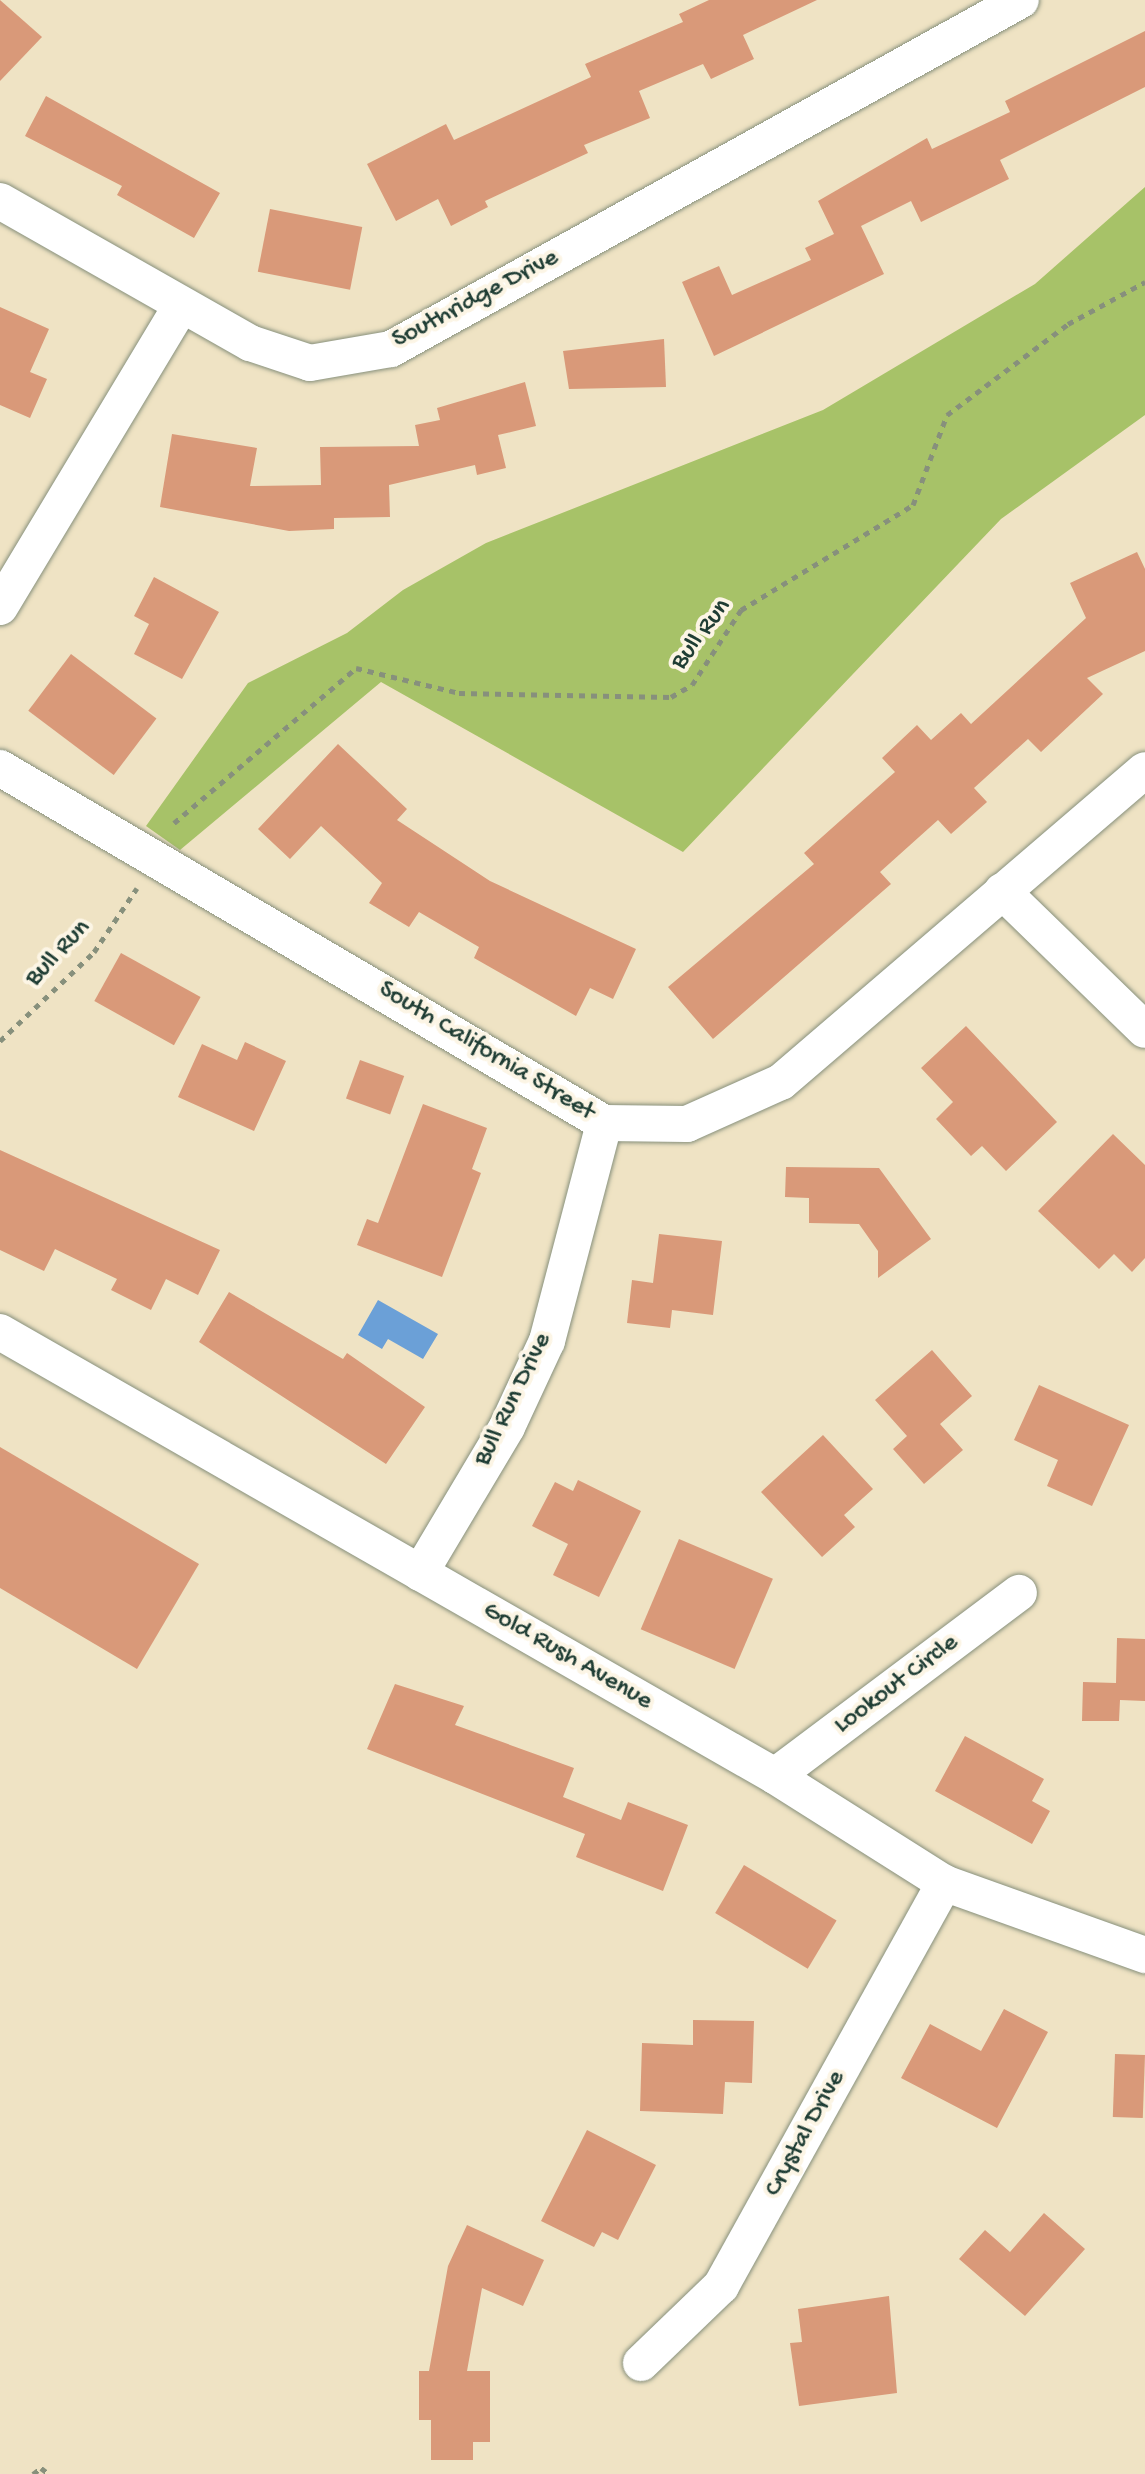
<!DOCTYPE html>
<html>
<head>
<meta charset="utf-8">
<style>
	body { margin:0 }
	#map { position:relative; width:1145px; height:2474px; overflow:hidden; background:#efe3c4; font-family:"Gochi Hand",sans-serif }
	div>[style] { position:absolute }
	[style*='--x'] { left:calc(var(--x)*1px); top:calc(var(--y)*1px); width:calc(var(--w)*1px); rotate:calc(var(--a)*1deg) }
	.green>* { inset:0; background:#a7c268 }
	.water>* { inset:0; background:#6ba0d7 }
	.building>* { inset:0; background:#d99979; transform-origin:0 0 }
	.path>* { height:5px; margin-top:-2.5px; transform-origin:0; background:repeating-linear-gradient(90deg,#87907c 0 6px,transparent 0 12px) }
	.roads { filter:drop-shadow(0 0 2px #87907c) drop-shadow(0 0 2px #87907c) }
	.minor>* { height:36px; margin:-18px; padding:0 18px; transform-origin:18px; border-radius:18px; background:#fff }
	span { translate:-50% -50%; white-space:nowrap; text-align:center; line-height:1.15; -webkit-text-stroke:8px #fcf5e5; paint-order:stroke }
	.street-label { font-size:26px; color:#1f3d34 }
</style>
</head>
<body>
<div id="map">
	<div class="green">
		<div style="clip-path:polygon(1145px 187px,1145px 415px,1001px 519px,683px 852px,381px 682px,180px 850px,146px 826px,248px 683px,347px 633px,403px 590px,486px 543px,823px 410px,1035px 284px)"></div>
	</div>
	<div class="water">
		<div style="clip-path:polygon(378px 1300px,438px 1334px,423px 1359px,388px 1339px,382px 1349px,358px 1335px)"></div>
	</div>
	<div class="building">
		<div style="clip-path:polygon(0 0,42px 37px,0 81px)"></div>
		<div style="clip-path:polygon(709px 0,817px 0,743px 35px,754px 59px,711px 79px,703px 64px,639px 91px,650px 118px,584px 145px,588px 153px,485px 201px,488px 207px,451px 226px,438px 199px,396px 221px,367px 164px,446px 124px,454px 140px,591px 77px,585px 64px,683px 22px,679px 14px)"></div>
		<div style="clip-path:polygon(1145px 31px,1145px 87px,1000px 160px,1009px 179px,921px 222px,911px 201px,861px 226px,884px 274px,714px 356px,682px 282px,719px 266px,732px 295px,811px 260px,805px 248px,834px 234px,818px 201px,927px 138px,932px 149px,1010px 112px,1005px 101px)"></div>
		<div style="clip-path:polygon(46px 96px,220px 193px,194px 238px,117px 195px,122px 186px,25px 136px)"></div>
		<div style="left:270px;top:209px;width:94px;height:64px;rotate:11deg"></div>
		<div style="clip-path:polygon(0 307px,49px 329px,30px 372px,47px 379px,30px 418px,0 405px)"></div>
		<div style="clip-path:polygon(664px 339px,666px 387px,569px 389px,563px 351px)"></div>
		<div style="clip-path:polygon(525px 382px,536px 426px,498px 435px,506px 468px,477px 475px,475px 465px,389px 485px,390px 517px,334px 518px,334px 529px,289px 531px,160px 507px,172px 434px,257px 448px,250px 486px,321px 485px,320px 447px,419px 446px,415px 425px,440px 420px,437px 408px)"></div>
		<div style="clip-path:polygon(1137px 552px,1145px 569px,1145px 651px,1087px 678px,1103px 694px,1041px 752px,1028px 739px,974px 788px,987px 802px,951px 834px,938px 820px,880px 872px,891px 884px,713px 1039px,668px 987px,814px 864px,804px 853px,895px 772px,882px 758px,917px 725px,931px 740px,961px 713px,971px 724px,1086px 618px,1070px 583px)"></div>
		<div style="clip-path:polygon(154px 577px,219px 612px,182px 679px,134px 654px,149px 624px,134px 616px)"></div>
		<div style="left:71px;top:654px;width:107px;height:71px;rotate:37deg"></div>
		<div style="clip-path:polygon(338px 744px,407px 809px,397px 820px,490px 881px,636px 949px,613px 999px,590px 988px,576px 1016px,474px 958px,479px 947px,419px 912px,409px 927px,369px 903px,382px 883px,321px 826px,290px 859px,258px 829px)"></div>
		<div style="left:121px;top:953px;width:91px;height:55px;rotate:29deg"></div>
		<div style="clip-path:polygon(966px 1026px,1057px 1122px,1006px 1171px,982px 1146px,971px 1156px,936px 1119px,953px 1102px,921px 1068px)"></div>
		<div style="clip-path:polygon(245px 1042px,286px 1061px,254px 1131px,178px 1097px,202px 1044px,237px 1060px)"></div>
		<div style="left:360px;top:1060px;width:47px;height:41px;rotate:20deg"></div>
		<div style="clip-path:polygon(423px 1104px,487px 1128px,472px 1169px,481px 1173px,442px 1277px,357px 1245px,367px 1219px,378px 1223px)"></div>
		<div style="clip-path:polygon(1113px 1134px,1145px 1165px,1145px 1258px,1132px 1272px,1114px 1254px,1099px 1269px,1038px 1211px)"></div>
		<div style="clip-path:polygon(0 1150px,220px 1250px,198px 1295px,166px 1279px,151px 1310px,111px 1290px,117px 1279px,55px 1249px,44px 1271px,0 1250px)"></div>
		<div style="clip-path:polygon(786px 1167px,879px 1168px,931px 1239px,878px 1278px,878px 1251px,859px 1224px,809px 1223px,809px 1198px,785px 1197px)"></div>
		<div style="clip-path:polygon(659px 1234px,722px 1241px,713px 1315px,672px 1310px,670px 1328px,627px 1323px,632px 1280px,653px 1283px)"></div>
		<div style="clip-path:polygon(229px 1292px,343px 1359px,347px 1353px,425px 1407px,386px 1464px,199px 1342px)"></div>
		<div style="clip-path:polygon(932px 1350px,972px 1396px,940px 1424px,963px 1450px,924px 1484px,893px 1449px,907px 1436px,875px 1400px)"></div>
		<div style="clip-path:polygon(1039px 1385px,1129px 1425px,1092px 1506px,1047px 1486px,1058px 1460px,1014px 1440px)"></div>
		<div style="clip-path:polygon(823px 1435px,873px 1489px,844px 1515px,855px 1527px,822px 1557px,761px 1492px)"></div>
		<div style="clip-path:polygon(0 1447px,199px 1564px,137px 1669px,0 1588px)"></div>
		<div style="clip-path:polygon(578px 1480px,641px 1511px,599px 1597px,553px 1575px,568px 1544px,532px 1526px,555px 1482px,573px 1491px)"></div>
		<div style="left:679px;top:1539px;width:102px;height:98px;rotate:23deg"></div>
		<div style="clip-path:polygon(1117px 1638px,1145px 1639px,1145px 1701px,1120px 1700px,1119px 1721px,1082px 1721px,1083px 1682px,1116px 1683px)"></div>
		<div style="clip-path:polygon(395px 1684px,464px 1706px,455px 1725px,574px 1768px,563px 1797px,621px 1820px,628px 1802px,688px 1825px,663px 1891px,576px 1857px,585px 1834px,367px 1749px)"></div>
		<div style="clip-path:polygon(965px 1736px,1044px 1779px,1032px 1801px,1050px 1811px,1032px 1844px,935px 1791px)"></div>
		<div style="left:744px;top:1865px;width:108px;height:56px;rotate:31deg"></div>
		<div style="clip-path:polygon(1004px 2009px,1048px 2032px,997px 2128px,901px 2078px,930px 2024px,981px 2051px)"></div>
		<div style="clip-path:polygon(693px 2020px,754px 2021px,752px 2083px,725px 2082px,723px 2114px,640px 2111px,642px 2043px,693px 2045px)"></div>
		<div style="left:1115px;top:2054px;width:30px;height:63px;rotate:2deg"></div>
		<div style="clip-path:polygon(587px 2130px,656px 2165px,618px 2240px,602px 2232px,594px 2247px,541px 2221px)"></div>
		<div style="clip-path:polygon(1044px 2213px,1085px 2249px,1025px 2316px,959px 2259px,985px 2230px,1010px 2252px)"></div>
		<div style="clip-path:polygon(467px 2225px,544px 2260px,523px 2306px,482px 2288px,467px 2371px,490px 2371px,490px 2442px,473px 2442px,473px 2460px,431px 2460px,431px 2420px,419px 2420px,419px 2371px,429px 2371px,448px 2266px)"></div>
		<div style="clip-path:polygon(889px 2296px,897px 2393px,799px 2406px,790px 2343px,802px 2342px,798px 2309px)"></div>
	</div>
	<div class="path">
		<div style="--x:174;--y:823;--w:239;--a:-40.4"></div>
		<div style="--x:356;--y:668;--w:106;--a:13.6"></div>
		<div style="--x:459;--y:693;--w:212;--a:1.1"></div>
		<div style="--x:671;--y:697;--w:24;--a:-30"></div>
		<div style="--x:692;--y:685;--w:90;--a:-56.8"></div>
		<div style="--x:741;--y:610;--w:202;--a:-31.4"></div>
		<div style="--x:913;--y:505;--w:96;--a:-69.3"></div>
		<div style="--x:947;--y:415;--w:151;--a:-36.9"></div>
		<div style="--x:1068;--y:324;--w:88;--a:-28.6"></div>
		<div style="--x:0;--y:1041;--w:129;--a:-43.4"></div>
		<div style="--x:94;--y:952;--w:77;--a:-56.1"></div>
		<div style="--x:33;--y:2474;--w:10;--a:-37"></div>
		<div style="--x:41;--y:2468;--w:10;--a:37"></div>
	</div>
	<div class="roads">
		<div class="minor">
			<div style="--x:0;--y:201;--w:288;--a:29.6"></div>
			<div style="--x:250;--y:343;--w:63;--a:18.4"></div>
			<div style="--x:310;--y:363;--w:82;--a:-9.8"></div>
			<div style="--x:391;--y:349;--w:720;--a:-28.99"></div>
			<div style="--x:0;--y:607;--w:348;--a:-59"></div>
			<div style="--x:0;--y:768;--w:701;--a:30.44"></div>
			<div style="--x:604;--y:1123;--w:83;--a:0.7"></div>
			<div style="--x:687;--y:1124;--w:103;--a:-24.1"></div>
			<div style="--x:781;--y:1082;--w:479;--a:-40.6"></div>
			<div style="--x:1002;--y:891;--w:199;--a:44.2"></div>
			<div style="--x:0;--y:1332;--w:893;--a:29.81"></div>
			<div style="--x:775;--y:1776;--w:200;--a:32.3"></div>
			<div style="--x:944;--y:1883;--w:214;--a:19.7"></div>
			<div style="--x:420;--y:1573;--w:170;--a:-59.2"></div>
			<div style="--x:507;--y:1427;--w:95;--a:-65.1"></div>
			<div style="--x:547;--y:1341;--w:225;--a:-75.3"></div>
			<div style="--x:775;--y:1776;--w:305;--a:-36.9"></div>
			<div style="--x:641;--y:2363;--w:111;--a:-43.9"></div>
			<div style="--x:721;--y:2286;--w:461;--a:-61"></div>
		</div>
	</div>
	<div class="street-label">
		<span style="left:476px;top:300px;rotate:-28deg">Southridge Drive</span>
		<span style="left:702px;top:635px;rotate:-53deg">Bull Run</span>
		<span style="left:59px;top:954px;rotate:-47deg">Bull Run</span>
		<span style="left:486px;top:1052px;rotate:31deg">South California Street</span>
		<span style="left:514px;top:1400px;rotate:-64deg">Bull Run Drive</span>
		<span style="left:567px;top:1657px;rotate:30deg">Gold Rush Avenue</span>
		<span style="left:897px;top:1685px;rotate:-37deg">Lookout Circle</span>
		<span style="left:806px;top:2134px;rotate:-61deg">Crystal Drive</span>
	</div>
</div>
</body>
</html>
